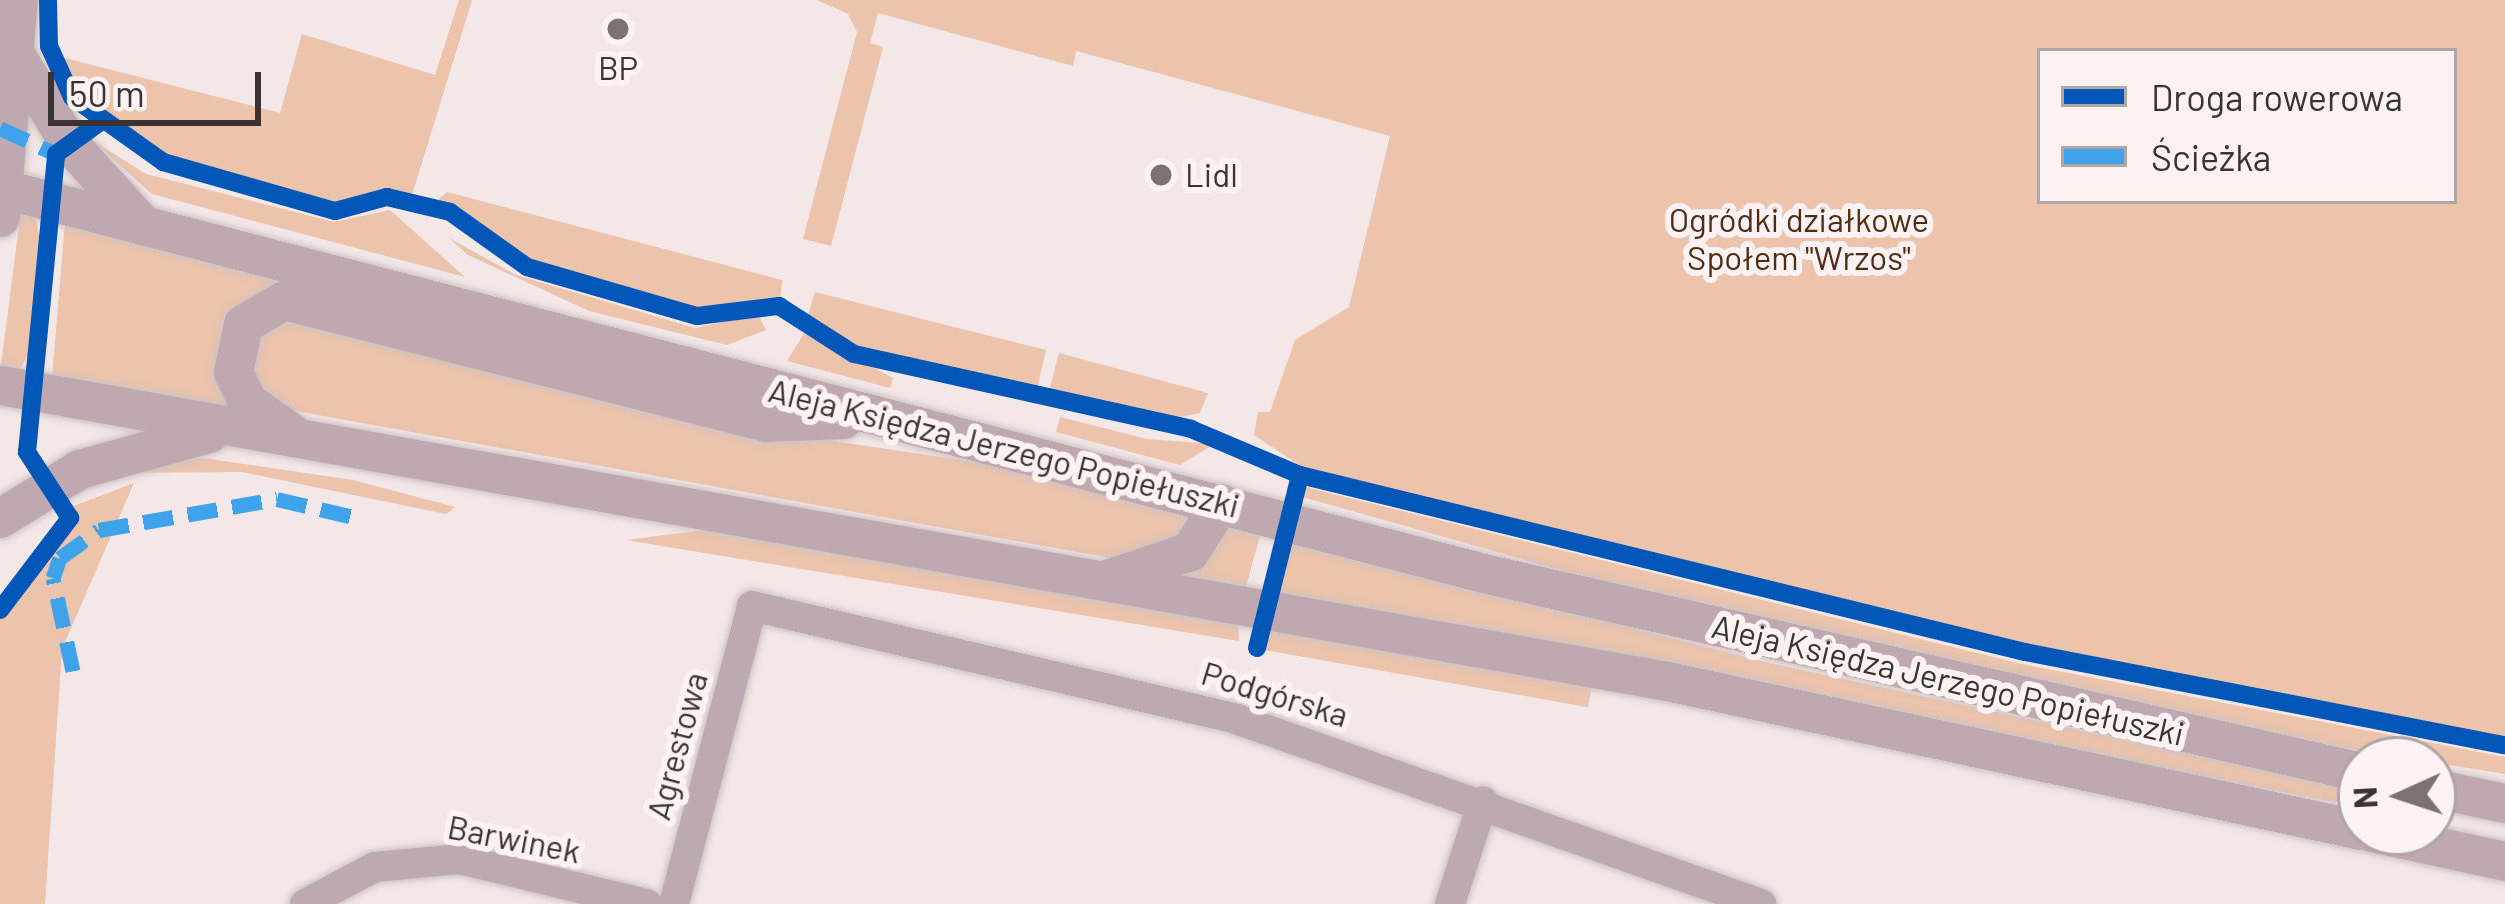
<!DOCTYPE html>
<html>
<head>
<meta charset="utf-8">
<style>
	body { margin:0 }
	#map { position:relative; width:2505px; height:904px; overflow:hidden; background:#f3e7e7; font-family:Barlow,sans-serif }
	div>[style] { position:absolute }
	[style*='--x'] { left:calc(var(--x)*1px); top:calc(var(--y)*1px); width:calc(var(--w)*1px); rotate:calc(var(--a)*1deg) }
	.green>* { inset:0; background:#ecc3ab; transform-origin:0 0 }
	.roads { filter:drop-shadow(0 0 3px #cdc4c4) drop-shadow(0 0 3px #cdc4c4) }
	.minor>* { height:30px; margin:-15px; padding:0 15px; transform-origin:15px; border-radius:15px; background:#bda9b0 }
	.major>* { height:39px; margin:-19.5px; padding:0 19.5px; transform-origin:19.5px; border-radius:19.5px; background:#bfa8b0 }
	.quiet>* { height:15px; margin-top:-7.5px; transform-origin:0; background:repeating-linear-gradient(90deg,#3fa3eb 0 30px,transparent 0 45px) }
	.cycleway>* { height:18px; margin:-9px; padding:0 9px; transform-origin:9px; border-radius:9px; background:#0057b8 }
	.dots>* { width:33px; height:33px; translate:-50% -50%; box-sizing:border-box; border:6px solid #fcf2f3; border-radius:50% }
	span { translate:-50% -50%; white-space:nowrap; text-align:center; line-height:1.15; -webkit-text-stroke:12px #fcf2f3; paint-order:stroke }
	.poi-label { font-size:33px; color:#3b3333 }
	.left { translate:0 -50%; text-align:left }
	.park-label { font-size:33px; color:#4f2d14 }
	.street-label { font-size:33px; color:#3b3333 }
	.legend { position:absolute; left:2037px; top:48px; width:420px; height:156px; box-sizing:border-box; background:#fcf2f3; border:3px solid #afa6a6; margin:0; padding:15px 21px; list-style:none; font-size:36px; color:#3b3333 }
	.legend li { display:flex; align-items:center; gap:24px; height:60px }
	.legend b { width:60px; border:3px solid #afa6a6 }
	.north { position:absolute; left:2337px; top:736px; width:120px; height:120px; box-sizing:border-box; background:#fcf2f3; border:3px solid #afa6a6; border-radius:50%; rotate:267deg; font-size:33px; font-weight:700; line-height:48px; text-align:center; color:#3b3333 }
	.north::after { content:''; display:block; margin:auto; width:42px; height:54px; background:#7b7272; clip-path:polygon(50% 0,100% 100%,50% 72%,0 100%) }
	.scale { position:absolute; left:48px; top:72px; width:213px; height:54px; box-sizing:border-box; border:6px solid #3b3333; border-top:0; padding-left:15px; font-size:36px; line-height:42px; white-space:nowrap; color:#3b3333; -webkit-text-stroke:9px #fcf2f3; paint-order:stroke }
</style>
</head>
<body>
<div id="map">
	<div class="green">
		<div style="clip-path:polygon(459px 0,472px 0,412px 195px,346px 206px,153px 151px,88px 108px,57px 56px,280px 113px,302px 34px,435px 75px)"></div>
		<div style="clip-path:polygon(evenodd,817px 0,2505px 0,2505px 740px,2025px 648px,1310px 472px,1254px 435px,1258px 412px,1270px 412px,1295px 340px,1349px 307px,1390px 136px,1076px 51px,1073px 66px,878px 13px,870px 43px,883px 47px,831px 246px,803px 239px,857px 32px,848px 14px,817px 0,2040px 51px,2454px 51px,2454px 201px,2040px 201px,2040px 51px)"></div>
		<div style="clip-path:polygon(92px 140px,146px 174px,334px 222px,390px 210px,465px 277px,152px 194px)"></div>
		<div style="clip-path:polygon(447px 192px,782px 280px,780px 302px,701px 313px,530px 264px,437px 201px)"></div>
		<div style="clip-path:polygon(21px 211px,35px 214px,43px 256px,33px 346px,19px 371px,1px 365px)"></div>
		<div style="clip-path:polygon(65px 222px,770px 404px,267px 290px,239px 412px,52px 378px)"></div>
		<div style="clip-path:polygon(449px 238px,516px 275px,695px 328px,758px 314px,766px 330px,727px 345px,589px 311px,468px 255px)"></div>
		<div style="clip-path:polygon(815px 292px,1046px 350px,1037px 389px,858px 348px,808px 315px)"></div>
		<div style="clip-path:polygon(274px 314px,766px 431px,1035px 471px,1202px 517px,1195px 531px,1110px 558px,279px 408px,257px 394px,246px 349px)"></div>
		<div style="clip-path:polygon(805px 332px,893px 378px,890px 388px,787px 361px)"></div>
		<div style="clip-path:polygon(1059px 353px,1208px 393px,1200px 413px,1152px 422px,1049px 392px)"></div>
		<div style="clip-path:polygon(1060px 417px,1147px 439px,1214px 444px,1180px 465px,1056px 432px)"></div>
		<div style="clip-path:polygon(203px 458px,353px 480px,455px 507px,446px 514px,242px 472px,119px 473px,67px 500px,106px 470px)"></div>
		<div style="clip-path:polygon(134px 483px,62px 649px,45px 904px,0 904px,0 619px,75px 519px,71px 507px)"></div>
		<div style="clip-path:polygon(1301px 486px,2022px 664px,2505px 757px,2505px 774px,2282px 738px,1663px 599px,1299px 496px)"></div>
		<div style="clip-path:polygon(1229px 524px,1261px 532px,1244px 594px,1172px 576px)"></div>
		<div style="clip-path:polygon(704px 530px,1238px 623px,1239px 641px,626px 540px)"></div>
		<div style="clip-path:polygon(1288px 539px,1765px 662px,2361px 791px,2361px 807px,1272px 599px)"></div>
		<div style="left:1266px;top:628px;width:331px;height:22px;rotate:10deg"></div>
	</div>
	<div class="roads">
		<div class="minor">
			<div style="--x:305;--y:904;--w:79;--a:-27.9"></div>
			<div style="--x:375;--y:867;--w:84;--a:-5.4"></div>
			<div style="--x:459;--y:859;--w:193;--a:13.5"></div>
			<div style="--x:674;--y:904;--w:308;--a:-75.3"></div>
			<div style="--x:752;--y:606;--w:497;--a:13.1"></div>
			<div style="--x:1236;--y:719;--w:557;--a:19.41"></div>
			<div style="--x:1450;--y:904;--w:108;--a:-72.2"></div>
		</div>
		<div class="major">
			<div style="--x:15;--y:54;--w:103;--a:58.9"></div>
			<div style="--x:68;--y:142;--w:113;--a:47.9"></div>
			<div style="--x:0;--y:188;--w:1532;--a:14.55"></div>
			<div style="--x:1483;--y:573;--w:900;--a:12.77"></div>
			<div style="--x:0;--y:217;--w:218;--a:-85.3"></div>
			<div style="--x:0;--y:385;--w:1693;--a:10.07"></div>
			<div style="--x:1667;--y:681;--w:710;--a:12.12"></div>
			<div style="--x:293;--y:434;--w:57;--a:-144.3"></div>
			<div style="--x:247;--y:401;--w:32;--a:-116"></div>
			<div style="--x:233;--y:372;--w:49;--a:-78.2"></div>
			<div style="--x:243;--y:324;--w:48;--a:-30.3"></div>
			<div style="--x:284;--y:300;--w:497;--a:14.2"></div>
			<div style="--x:766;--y:422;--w:77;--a:-2.2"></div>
			<div style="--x:0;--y:518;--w:93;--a:-31.8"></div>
			<div style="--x:79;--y:469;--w:135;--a:-15.5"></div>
			<div style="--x:1110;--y:578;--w:84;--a:-18.6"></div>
			<div style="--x:1190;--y:551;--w:57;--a:-58"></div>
			<div style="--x:2433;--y:788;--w:74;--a:11.8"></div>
			<div style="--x:2371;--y:832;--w:137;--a:12.2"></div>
		</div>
	</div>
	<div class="quiet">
		<div style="--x:0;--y:128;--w:62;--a:24.9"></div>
		<div style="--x:73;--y:671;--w:95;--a:-102.1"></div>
		<div style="--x:53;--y:578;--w:21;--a:-71"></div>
		<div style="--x:60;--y:558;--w:48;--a:-35.7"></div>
		<div style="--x:99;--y:530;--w:181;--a:-9.9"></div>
		<div style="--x:277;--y:499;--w:87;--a:13.2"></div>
	</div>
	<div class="cycleway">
		<div style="--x:48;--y:0;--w:46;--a:88.8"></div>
		<div style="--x:49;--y:46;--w:56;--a:65.7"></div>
		<div style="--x:72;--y:97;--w:112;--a:35.5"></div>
		<div style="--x:163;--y:162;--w:179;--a:15.9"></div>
		<div style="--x:335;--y:211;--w:54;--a:-15.1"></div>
		<div style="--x:387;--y:197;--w:65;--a:13.4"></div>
		<div style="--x:450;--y:212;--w:95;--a:35.5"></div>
		<div style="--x:527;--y:267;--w:177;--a:16.1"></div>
		<div style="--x:697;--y:316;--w:83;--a:-7"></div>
		<div style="--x:779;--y:306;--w:89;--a:32.6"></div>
		<div style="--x:854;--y:354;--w:345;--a:12.5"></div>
		<div style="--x:1191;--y:429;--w:118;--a:22.9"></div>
		<div style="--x:1300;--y:475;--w:746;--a:13.72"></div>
		<div style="--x:2025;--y:652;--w:489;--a:11"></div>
		<div style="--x:0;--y:610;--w:116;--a:-52.7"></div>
		<div style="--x:70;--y:518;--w:79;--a:-123.1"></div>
		<div style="--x:27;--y:452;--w:299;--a:-84.4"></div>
		<div style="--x:56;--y:154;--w:53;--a:-35.8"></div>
		<div style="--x:1257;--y:648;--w:178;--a:-76"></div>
	</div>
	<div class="dots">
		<div style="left:618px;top:29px;background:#7b7272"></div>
		<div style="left:1161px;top:175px;background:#7b7272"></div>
	</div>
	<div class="poi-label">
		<span style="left:618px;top:68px">BP</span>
		<span class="left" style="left:1185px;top:175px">Lidl</span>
	</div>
	<div class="park-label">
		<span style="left:1799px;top:239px">Ogródki działkowe<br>Społem "Wrzos"</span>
	</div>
	<div class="street-label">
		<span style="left:1004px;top:448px;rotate:14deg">Aleja Księdza Jerzego Popiełuszki</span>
		<span style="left:1948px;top:680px;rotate:13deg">Aleja Księdza Jerzego Popiełuszki</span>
		<span style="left:1275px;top:694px;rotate:17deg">Podgórska</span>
		<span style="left:677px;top:746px;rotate:-75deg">Agrestowa</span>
		<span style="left:514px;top:839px;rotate:11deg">Barwinek</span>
	</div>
	<ul class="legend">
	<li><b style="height:15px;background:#0057b8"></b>Droga rowerowa</li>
	<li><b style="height:15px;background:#3fa3eb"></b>Ścieżka</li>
	</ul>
	<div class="north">N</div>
	<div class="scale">50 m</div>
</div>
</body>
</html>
